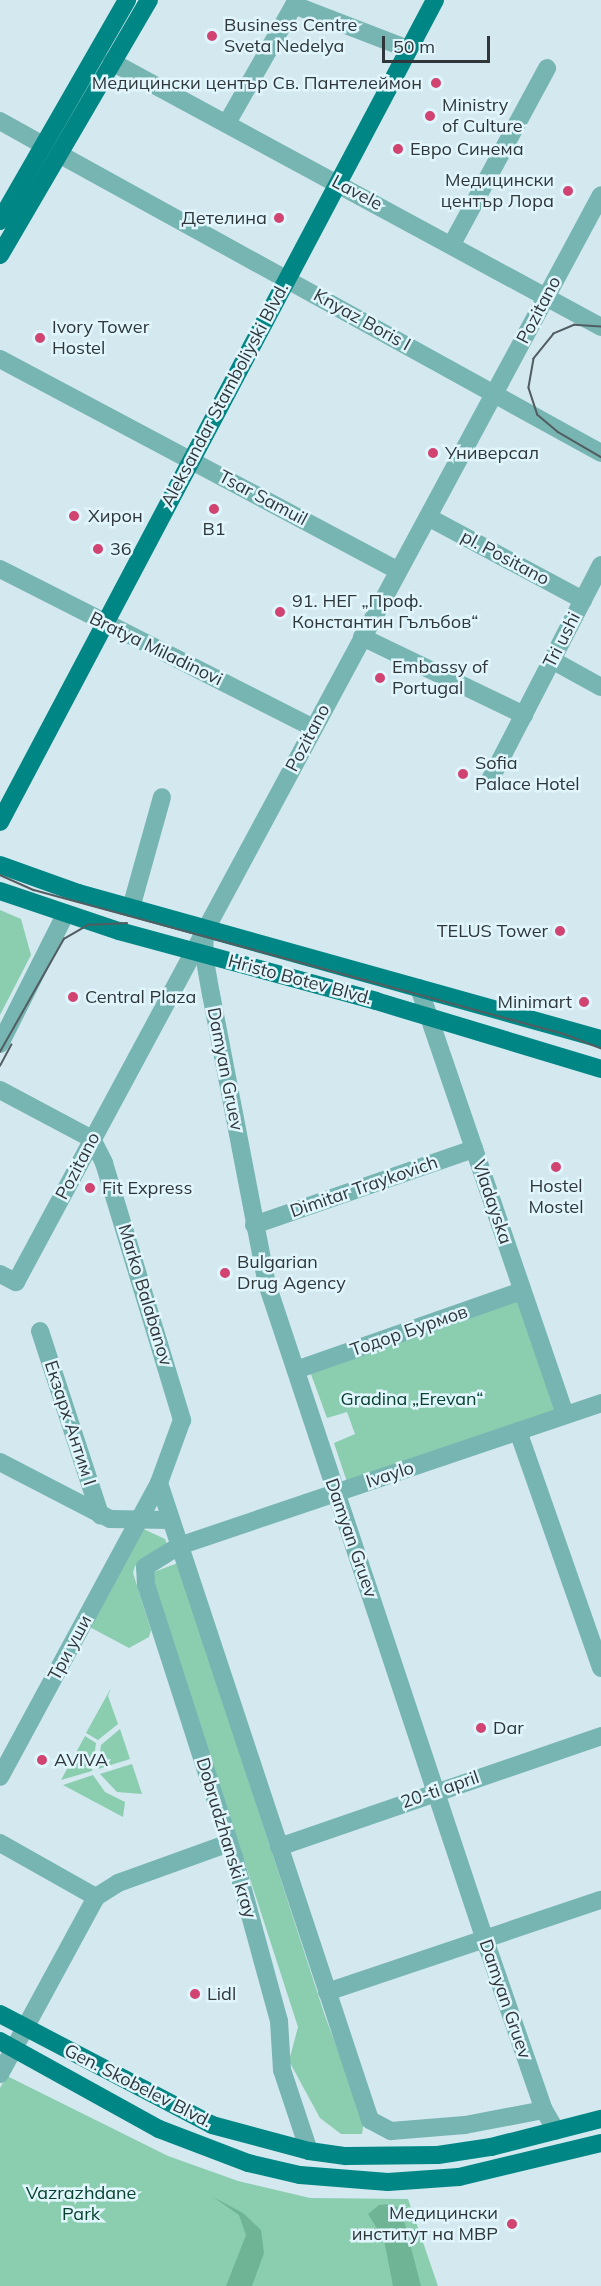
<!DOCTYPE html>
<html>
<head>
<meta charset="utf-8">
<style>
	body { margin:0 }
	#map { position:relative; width:601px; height:2286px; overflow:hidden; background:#d3e8ef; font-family:Mulish,sans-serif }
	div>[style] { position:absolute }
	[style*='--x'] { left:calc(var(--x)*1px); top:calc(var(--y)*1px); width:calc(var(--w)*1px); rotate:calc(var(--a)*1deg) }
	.green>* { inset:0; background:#8bcdaf }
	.forest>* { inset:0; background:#70b496 }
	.minor>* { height:18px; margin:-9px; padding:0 9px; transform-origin:9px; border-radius:9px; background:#77b5b3 }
	.major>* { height:18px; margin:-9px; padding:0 9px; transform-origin:9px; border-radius:9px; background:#008785 }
	.tram>* { height:1.5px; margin:-0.75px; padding:0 0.75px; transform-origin:0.75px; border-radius:0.75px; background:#525d61 }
	.dots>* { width:16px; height:16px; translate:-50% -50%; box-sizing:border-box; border:3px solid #e0f5fc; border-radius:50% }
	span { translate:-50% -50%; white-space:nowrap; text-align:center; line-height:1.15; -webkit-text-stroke:5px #e0f5fc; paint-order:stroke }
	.poi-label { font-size:18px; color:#2f373a }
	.left { translate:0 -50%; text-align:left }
	.right { translate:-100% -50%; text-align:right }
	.street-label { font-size:18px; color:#2f373a }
	.park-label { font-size:18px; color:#06422d }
	.scale { position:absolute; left:382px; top:36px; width:108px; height:27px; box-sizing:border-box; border:3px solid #2f373a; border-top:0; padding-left:8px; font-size:18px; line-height:21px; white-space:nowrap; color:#2f373a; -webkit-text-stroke:4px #e0f5fc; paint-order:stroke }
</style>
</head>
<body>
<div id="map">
	<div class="green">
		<div style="clip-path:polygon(0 910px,21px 919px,31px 955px,0 1015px)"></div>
		<div style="clip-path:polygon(522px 1291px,565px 1415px,349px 1488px,334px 1443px,355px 1434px,347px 1412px,327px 1418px,308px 1366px)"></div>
		<div style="clip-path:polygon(137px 1526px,165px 1539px,168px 1548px,135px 1566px,133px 1573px,151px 1630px,149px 1637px,129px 1648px,84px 1624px)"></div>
		<div style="clip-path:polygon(178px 1563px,325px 2016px,364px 2120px,362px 2134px,341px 2134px,320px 2118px,289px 2061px,298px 2027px,151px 1573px)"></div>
		<div style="clip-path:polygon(111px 1688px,108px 1696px,118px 1724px,98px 1740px,86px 1733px)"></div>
		<div style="clip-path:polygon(120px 1729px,130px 1759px,98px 1769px,101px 1745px)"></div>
		<div style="clip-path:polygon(85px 1736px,96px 1743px,92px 1771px,61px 1780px)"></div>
		<div style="clip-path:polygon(132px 1764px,142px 1794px,117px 1792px,100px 1774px)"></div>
		<div style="clip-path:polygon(93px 1775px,105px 1792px,125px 1802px,123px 1817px,63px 1785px)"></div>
		<div style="clip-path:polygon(7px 2076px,168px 2156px,238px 2181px,310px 2198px,408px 2199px,438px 2286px,0 2286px,0 2088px)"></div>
	</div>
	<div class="forest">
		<div style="clip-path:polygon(213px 2197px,243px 2213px,261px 2230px,264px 2253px,252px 2286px,226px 2286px,246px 2235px,239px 2215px)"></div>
		<div style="clip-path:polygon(390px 2204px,401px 2209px,421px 2286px,393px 2286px,384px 2240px,368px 2214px,379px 2205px)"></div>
	</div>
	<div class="minor">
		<div style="--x:112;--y:62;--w:556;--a:28.45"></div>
		<div style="--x:0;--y:121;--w:49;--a:29.2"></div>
		<div style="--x:227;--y:123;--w:136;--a:-60.4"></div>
		<div style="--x:294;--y:5;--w:122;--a:21.1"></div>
		<div style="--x:59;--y:154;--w:619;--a:28.88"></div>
		<div style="--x:452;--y:244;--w:200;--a:-61.6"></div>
		<div style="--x:0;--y:359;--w:451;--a:28"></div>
		<div style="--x:428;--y:517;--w:176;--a:28.2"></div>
		<div style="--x:0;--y:569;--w:351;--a:26.9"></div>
		<div style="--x:362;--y:637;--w:180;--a:25.7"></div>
		<div style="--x:552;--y:660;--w:56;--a:28.9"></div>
		<div style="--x:490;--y:780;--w:242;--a:-62.7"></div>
		<div style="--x:131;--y:908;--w:115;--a:-74.4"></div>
		<div style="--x:205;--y:929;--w:26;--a:92"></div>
		<div style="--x:204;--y:955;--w:40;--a:80"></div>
		<div style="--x:211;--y:994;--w:295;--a:79.1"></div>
		<div style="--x:267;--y:1284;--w:691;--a:71.62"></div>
		<div style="--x:485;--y:1940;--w:180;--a:70.9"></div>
		<div style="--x:544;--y:2110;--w:24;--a:60"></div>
		<div style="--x:419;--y:988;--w:451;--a:71.1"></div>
		<div style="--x:0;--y:1044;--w:144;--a:-63.3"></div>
		<div style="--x:0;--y:1090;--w:104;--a:28"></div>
		<div style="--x:92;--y:1139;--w:27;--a:63"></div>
		<div style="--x:104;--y:1163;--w:269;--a:73.1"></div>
		<div style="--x:182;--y:1420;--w:67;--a:110.1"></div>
		<div style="--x:159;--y:1483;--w:334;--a:118.4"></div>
		<div style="--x:254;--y:1225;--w:233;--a:-19.1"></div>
		<div style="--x:0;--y:1274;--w:18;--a:27"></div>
		<div style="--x:16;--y:1282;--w:1234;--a:-61.71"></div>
		<div style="--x:40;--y:1331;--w:194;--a:71.9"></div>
		<div style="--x:296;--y:1370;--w:239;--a:-19.3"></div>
		<div style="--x:518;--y:1431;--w:251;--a:70.7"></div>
		<div style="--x:0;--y:1462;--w:124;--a:27.4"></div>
		<div style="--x:110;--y:1519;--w:59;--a:1"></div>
		<div style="--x:159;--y:1483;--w:671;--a:71.67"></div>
		<div style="--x:370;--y:2120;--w:24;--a:28"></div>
		<div style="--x:391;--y:2131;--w:74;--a:-4.6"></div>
		<div style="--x:465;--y:2125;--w:80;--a:-10.8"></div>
		<div style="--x:0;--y:1843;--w:110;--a:29.4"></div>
		<div style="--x:279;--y:1847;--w:341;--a:-19"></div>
		<div style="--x:327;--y:1992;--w:289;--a:-18.6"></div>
		<div style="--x:0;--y:2074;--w:201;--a:-61.5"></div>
		<div style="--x:96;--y:1897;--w:26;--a:-32"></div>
		<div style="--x:118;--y:1883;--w:118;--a:-19.8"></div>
		<div style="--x:309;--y:2151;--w:85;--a:-108.4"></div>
		<div style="--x:282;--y:2070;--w:49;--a:-93.5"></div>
		<div style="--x:279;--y:2021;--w:170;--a:-105.3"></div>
		<div style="--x:234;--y:1857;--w:286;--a:-107.9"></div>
		<div style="--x:146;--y:1585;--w:18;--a:-93"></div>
		<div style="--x:145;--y:1567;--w:40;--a:-32"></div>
		<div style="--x:179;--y:1546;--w:446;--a:-18.7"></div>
	</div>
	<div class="major">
		<div style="--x:0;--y:221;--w:255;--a:-60.1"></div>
		<div style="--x:0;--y:255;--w:295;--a:-59.7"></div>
		<div style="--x:0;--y:822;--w:930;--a:-62.11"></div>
		<div style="--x:0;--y:865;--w:83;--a:19.7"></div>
		<div style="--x:78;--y:893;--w:543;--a:15.6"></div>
		<div style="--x:0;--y:891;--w:126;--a:18.6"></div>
		<div style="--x:119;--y:931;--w:266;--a:15.2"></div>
		<div style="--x:376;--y:1001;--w:235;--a:16.8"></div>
		<div style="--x:0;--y:2014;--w:239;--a:27.6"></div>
		<div style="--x:212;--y:2125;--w:100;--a:15"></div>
		<div style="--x:309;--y:2151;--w:37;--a:8"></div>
		<div style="--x:346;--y:2156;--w:92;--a:-0.6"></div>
		<div style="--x:438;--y:2155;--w:54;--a:-8.6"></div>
		<div style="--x:491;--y:2147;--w:114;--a:-14.3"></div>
		<div style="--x:0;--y:2041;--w:182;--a:29"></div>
		<div style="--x:159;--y:2129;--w:95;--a:20.9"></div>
		<div style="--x:248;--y:2163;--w:53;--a:13"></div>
		<div style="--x:300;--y:2175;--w:88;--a:4.5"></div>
		<div style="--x:388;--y:2182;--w:71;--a:-4"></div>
		<div style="--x:459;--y:2177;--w:146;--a:-13.5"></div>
	</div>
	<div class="tram">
		<div style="--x:601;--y:327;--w:26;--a:-176"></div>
		<div style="--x:575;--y:325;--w:23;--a:157"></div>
		<div style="--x:554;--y:334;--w:32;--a:129"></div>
		<div style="--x:534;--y:359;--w:29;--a:100"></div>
		<div style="--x:529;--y:388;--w:28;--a:72"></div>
		<div style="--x:538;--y:415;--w:26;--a:40"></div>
		<div style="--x:558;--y:432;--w:50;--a:30.2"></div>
		<div style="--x:0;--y:875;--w:37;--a:24"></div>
		<div style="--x:34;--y:890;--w:549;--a:15.2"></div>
		<div style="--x:564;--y:1034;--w:40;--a:21"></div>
		<div style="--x:0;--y:1052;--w:130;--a:-60.5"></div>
		<div style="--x:64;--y:939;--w:28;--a:-30"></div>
		<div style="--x:88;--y:925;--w:39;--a:-3"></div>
		<div style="--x:0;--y:1066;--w:24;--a:-62"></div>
	</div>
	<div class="dots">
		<div style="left:212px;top:36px;background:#d14472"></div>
		<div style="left:436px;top:83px;background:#d14472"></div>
		<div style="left:430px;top:116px;background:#d14472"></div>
		<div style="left:398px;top:149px;background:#d14472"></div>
		<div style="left:568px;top:191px;background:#d14472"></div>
		<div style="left:279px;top:218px;background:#d14472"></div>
		<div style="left:40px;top:338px;background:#d14472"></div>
		<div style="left:433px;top:453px;background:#d14472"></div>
		<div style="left:214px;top:509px;background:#d14472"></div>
		<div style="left:74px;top:516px;background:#d14472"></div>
		<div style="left:98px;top:549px;background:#d14472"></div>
		<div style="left:280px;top:612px;background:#d14472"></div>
		<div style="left:380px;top:678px;background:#d14472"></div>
		<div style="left:463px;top:774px;background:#d14472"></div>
		<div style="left:560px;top:931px;background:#d14472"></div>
		<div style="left:73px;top:997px;background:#d14472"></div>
		<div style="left:584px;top:1002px;background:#d14472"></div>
		<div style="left:556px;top:1167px;background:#d14472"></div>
		<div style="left:90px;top:1188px;background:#d14472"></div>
		<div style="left:225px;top:1273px;background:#d14472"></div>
		<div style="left:481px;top:1728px;background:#d14472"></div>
		<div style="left:42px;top:1760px;background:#d14472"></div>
		<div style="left:195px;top:1994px;background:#d14472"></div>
		<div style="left:512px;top:2224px;background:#d14472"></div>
	</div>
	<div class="poi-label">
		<span class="left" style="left:224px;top:36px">Business Centre<br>Sveta Nedelya</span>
		<span class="right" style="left:422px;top:83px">Медицински център Св. Пантелеймон</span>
		<span class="left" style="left:442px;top:116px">Ministry<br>of Culture</span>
		<span class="left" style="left:410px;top:149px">Евро Синема</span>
		<span class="right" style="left:554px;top:191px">Медицински<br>център Лора</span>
		<span class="right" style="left:267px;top:218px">Детелина</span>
		<span class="left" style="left:52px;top:338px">Ivory Tower<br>Hostel</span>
		<span class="left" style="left:445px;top:453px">Универсал</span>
		<span class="left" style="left:88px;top:516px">Хирон</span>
		<span style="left:214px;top:529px">B1</span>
		<span class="left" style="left:110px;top:549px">36</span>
		<span class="left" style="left:292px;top:612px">91. НЕГ „Проф.<br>Константин Гълъбов“</span>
		<span class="left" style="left:392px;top:678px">Embassy of<br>Portugal</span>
		<span class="left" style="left:475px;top:774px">Sofia<br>Palace Hotel</span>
		<span class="right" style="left:548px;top:931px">TELUS Tower</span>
		<span class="left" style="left:85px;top:997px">Central Plaza</span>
		<span class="right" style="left:572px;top:1002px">Minimart</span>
		<span style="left:556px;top:1197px">Hostel<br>Mostel</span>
		<span class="left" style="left:102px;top:1188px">Fit Express</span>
		<span class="left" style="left:237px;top:1273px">Bulgarian<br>Drug Agency</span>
		<span class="left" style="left:493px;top:1728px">Dar</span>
		<span class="left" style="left:54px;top:1760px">AVIVA</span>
		<span class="left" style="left:207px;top:1994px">Lidl</span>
		<span class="right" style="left:498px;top:2224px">Медицински<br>институт на МВР</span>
	</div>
	<div class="street-label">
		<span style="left:357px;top:193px;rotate:28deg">Lavele</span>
		<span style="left:539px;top:310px;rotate:-62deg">Pozitano</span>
		<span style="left:362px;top:320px;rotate:29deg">Knyaz Boris I</span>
		<span style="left:225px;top:395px;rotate:-62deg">Aleksandar Stamboliyski Blvd.</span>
		<span style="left:263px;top:498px;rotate:28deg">Tsar Samuil</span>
		<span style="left:505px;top:558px;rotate:28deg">pl. Positano</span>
		<span style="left:562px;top:640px;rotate:-63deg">Tri ushi</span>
		<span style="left:156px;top:649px;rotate:26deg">Bratya Miladinovi</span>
		<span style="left:308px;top:738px;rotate:-62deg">Pozitano</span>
		<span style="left:300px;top:980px;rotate:15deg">Hristo Botev Blvd.</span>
		<span style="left:225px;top:1069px;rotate:79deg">Damyan Gruev</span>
		<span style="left:78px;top:1166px;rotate:-62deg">Pozitano</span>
		<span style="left:364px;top:1187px;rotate:-19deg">Dimitar Traykovich</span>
		<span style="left:492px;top:1202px;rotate:71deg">Vladayska</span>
		<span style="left:145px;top:1295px;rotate:73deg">Marko Balabanov</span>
		<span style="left:409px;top:1331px;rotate:-19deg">Тодор Бурмов</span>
		<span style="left:70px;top:1423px;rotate:72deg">Екзарх Антим I</span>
		<span style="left:390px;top:1475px;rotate:-18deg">Ivaylo</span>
		<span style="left:351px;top:1538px;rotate:71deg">Damyan Gruev</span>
		<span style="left:70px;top:1648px;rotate:-62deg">Три уши</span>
		<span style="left:440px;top:1790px;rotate:-19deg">20-ti april</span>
		<span style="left:226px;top:1838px;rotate:73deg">Dobrudzhanski kray</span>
		<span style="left:505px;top:1999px;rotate:71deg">Damyan Gruev</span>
		<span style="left:138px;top:2086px;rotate:27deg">Gen. Skobelev Blvd.</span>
	</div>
	<div class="park-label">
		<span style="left:412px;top:1399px">Gradina „Erevan“</span>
		<span style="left:81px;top:2204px">Vazrazhdane<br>Park</span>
	</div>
	<div class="scale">50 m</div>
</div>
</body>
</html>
